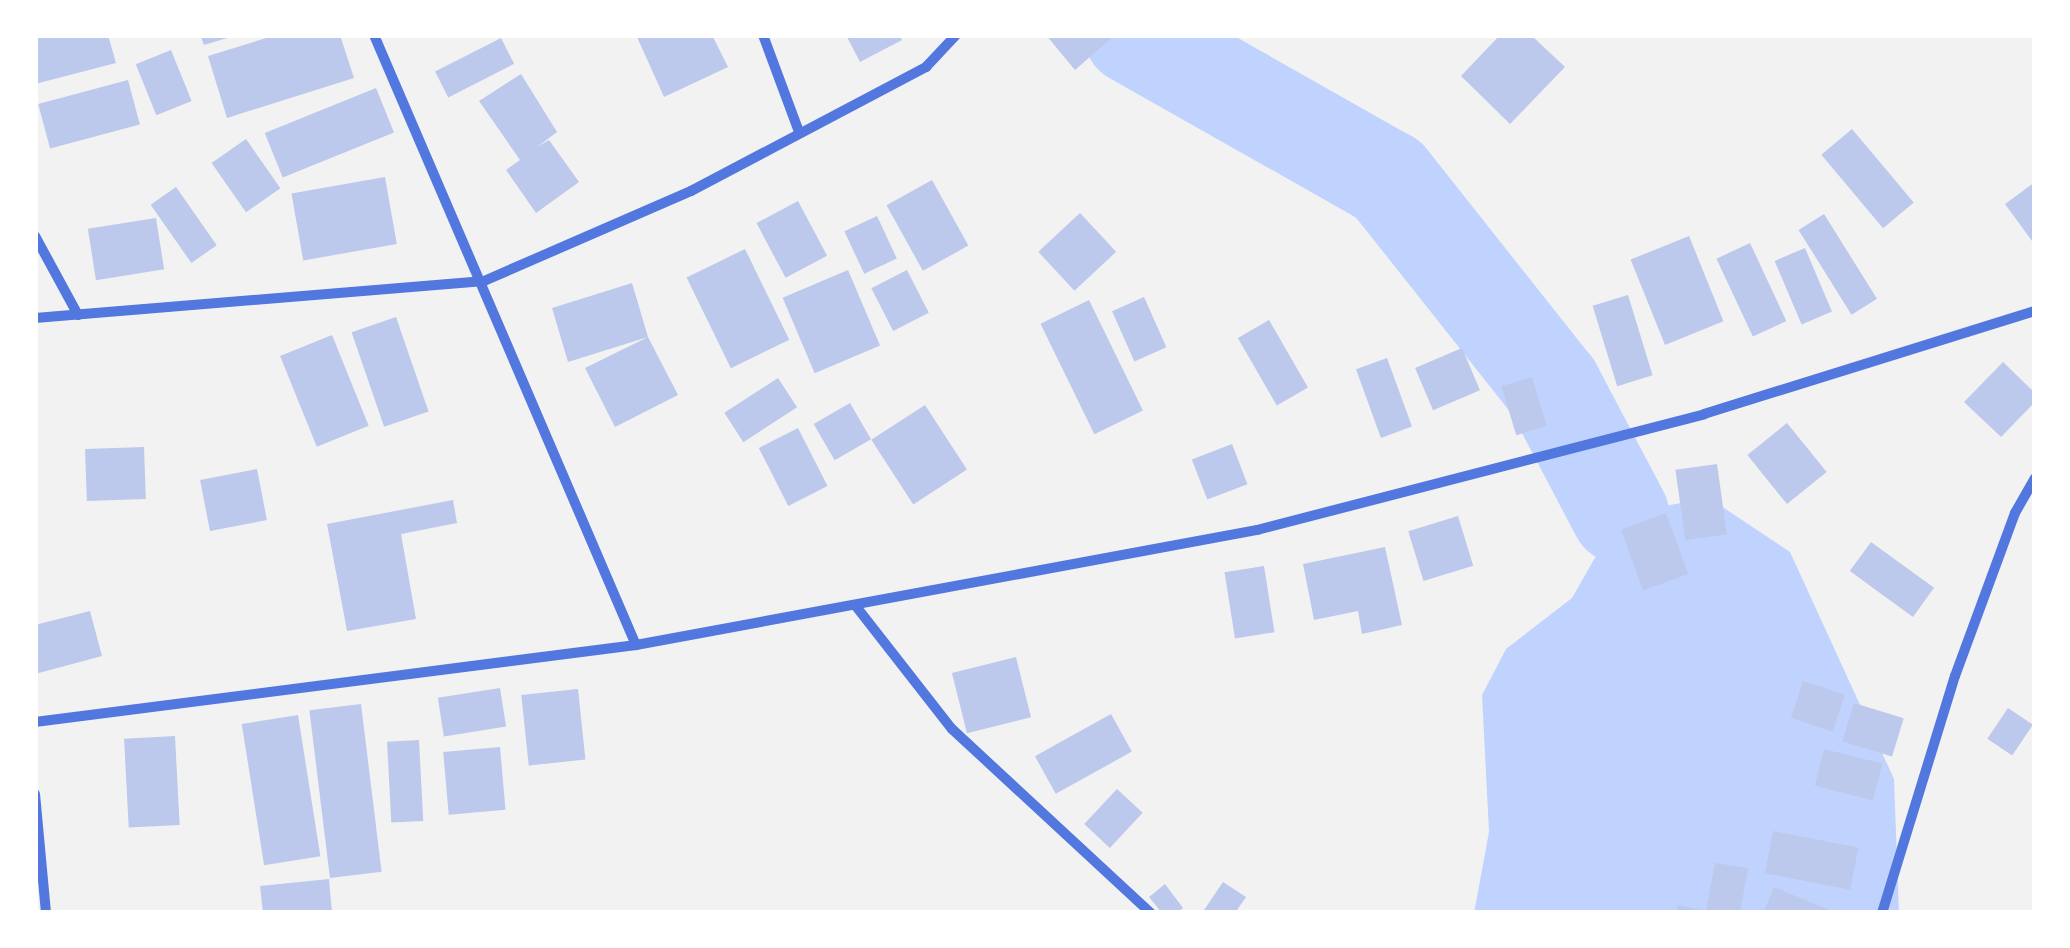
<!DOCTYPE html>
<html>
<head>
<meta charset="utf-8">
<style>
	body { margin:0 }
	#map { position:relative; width:2070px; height:948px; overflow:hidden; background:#f2f2f2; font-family:Signika,sans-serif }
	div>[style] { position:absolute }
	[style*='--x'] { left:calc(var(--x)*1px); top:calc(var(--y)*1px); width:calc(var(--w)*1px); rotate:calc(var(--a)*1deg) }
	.water>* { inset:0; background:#bfd3fe }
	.river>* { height:98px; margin:-49px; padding:0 49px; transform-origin:49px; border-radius:49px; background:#bfd3fe }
	.building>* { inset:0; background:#bdc9ec; transform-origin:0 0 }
	.minor>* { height:10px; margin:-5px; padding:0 5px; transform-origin:5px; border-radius:5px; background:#5277de }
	span { translate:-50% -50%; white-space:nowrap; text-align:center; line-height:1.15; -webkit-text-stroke:9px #fff; paint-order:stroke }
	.frame { position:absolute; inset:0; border:38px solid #fff; pointer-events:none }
</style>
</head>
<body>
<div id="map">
	<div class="water">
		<div style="clip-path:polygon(1709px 498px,1790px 552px,1894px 779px,1899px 913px,1474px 913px,1489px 832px,1482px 695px,1506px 649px,1572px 598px,1620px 514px)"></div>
	</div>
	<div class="river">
		<div style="--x:1133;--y:35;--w:293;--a:29.5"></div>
		<div style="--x:1388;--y:179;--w:265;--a:51.6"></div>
		<div style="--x:1553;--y:387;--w:144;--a:62.2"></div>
	</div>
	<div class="building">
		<div style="clip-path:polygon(42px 35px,108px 35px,116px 63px,35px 84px,35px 37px)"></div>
		<div style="clip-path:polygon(200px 35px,234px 35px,234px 36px,204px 45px)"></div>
		<div style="clip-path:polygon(276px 35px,340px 35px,354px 78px,227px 118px,208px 56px)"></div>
		<div style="clip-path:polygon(712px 35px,728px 67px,664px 97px,637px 37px)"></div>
		<div style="clip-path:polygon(846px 35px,899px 35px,902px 40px,860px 62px)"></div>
		<div style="clip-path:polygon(1046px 35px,1115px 35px,1075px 70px)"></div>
		<div style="clip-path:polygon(1500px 35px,1531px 35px,1565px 67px,1510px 124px,1461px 76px)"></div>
		<div style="left:501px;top:38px;width:29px;height:74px;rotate:63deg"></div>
		<div style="left:171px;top:50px;width:55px;height:38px;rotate:68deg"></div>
		<div style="clip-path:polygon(521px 74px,557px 132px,537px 147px,549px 140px,579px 182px,536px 213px,506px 170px,520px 160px,479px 101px)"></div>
		<div style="left:128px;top:80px;width:46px;height:93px;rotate:75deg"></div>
		<div style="left:376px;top:88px;width:48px;height:120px;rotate:68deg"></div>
		<div style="left:1852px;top:129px;width:96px;height:40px;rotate:50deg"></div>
		<div style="left:246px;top:139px;width:60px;height:42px;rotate:55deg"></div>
		<div style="left:385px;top:177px;width:68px;height:95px;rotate:80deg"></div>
		<div style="left:932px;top:180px;width:75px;height:52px;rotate:61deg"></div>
		<div style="clip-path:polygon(2035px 182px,2035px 245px,2005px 204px)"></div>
		<div style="left:176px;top:187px;width:71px;height:31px;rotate:55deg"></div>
		<div style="left:798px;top:201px;width:62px;height:47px;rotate:62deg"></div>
		<div style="left:1080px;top:213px;width:53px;height:57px;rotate:47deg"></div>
		<div style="left:1824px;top:214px;width:100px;height:30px;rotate:58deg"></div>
		<div style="left:877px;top:216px;width:47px;height:36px;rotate:65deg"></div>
		<div style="left:156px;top:218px;width:52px;height:69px;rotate:81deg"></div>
		<div style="left:1689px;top:236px;width:92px;height:63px;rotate:68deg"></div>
		<div style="left:1750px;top:243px;width:86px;height:37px;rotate:65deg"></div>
		<div style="left:1805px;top:248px;width:69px;height:33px;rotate:67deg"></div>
		<div style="left:745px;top:249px;width:101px;height:65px;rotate:64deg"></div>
		<div style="left:848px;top:270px;width:82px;height:71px;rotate:67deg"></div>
		<div style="left:907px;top:270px;width:48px;height:40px;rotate:63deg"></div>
		<div style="clip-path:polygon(632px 283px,648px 337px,678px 395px,615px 427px,585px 368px,648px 337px,568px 362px,552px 308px)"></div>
		<div style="left:1628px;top:295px;width:84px;height:37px;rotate:73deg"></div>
		<div style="left:1144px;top:297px;width:55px;height:35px;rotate:66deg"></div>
		<div style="left:1089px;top:300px;width:123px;height:54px;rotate:64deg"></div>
		<div style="left:396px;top:317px;width:100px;height:47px;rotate:71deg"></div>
		<div style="left:1269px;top:320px;width:78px;height:36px;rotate:60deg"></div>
		<div style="left:332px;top:335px;width:98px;height:56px;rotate:68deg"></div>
		<div style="left:1462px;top:348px;width:46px;height:51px;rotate:67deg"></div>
		<div style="left:1387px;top:358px;width:73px;height:33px;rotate:70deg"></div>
		<div style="clip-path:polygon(2003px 362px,2035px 393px,2035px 402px,2001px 437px,1964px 402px)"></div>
		<div style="left:1532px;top:377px;width:51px;height:32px;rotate:73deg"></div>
		<div style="left:778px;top:378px;width:35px;height:64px;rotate:57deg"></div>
		<div style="left:850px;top:403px;width:42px;height:42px;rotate:60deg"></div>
		<div style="left:925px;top:405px;width:77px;height:64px;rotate:57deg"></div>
		<div style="left:1787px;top:423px;width:63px;height:51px;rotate:51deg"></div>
		<div style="left:798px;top:428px;width:65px;height:44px;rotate:63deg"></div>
		<div style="left:1232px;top:444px;width:43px;height:43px;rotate:69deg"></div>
		<div style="left:144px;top:447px;width:52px;height:59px;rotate:88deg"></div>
		<div style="left:1717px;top:464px;width:71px;height:42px;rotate:82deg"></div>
		<div style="left:257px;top:469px;width:52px;height:58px;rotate:79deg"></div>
		<div style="clip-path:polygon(453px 500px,457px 523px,401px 534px,416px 619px,347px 631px,327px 524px)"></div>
		<div style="left:1666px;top:513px;width:65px;height:48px;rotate:70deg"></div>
		<div style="left:1458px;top:516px;width:52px;height:52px;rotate:73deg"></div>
		<div style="left:1871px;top:542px;width:78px;height:36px;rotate:36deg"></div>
		<div style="clip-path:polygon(1385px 547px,1402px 625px,1362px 634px,1358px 611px,1314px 620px,1303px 564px)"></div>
		<div style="left:1264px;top:566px;width:67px;height:40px;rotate:81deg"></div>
		<div style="clip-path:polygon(90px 611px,102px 656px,35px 674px,35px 625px)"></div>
		<div style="left:1016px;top:657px;width:62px;height:66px;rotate:76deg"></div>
		<div style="left:1803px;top:681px;width:44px;height:39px;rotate:18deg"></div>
		<div style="left:500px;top:688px;width:39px;height:63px;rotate:81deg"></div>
		<div style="left:578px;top:689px;width:71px;height:57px;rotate:84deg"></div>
		<div style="left:1854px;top:703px;width:52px;height:40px;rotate:17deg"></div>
		<div style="left:361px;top:704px;width:169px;height:52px;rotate:83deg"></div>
		<div style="left:2008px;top:708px;width:30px;height:37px;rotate:34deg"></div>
		<div style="left:1111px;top:714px;width:43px;height:87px;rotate:61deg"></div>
		<div style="left:298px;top:715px;width:143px;height:57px;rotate:81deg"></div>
		<div style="left:175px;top:736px;width:89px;height:51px;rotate:87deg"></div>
		<div style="left:419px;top:740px;width:81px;height:32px;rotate:87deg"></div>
		<div style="left:500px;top:747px;width:63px;height:57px;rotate:85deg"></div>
		<div style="left:1824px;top:749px;width:60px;height:38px;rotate:14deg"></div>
		<div style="left:1117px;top:789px;width:35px;height:48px;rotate:43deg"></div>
		<div style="left:1773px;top:831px;width:87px;height:43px;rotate:11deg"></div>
		<div style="clip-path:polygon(1715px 863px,1748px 868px,1740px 913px,1676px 913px,1678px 905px,1706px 911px)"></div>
		<div style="clip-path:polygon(329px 879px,332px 913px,263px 913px,260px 886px)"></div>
		<div style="clip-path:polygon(1223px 882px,1246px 897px,1235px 913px,1202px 913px)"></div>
		<div style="clip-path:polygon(1165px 884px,1183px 908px,1176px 913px,1162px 913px,1149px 897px)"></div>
		<div style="clip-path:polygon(1774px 887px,1837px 913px,1763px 913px)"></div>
	</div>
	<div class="minor">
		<div style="--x:374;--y:35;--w:664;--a:66.76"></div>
		<div style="--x:763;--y:35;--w:100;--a:69.6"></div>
		<div style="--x:35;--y:236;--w:90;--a:61.4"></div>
		<div style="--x:35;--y:318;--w:451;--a:-4.7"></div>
		<div style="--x:484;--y:281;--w:226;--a:-23.5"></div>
		<div style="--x:691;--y:191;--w:266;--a:-27.8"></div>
		<div style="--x:926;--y:67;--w:44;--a:-46.8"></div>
		<div style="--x:855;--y:605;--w:157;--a:52"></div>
		<div style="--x:952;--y:729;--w:271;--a:42.8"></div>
		<div style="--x:35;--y:722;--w:606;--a:-7.3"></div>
		<div style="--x:636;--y:645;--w:632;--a:-10.49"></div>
		<div style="--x:1257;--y:530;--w:462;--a:-14.5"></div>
		<div style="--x:1704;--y:414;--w:347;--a:-17.3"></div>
		<div style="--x:35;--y:794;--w:120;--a:84.7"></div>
		<div style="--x:1882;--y:913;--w:248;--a:-72.9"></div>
		<div style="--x:1955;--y:676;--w:174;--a:-69.8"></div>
		<div style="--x:2015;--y:513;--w:40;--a:-60.3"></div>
	</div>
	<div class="frame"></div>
</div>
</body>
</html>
